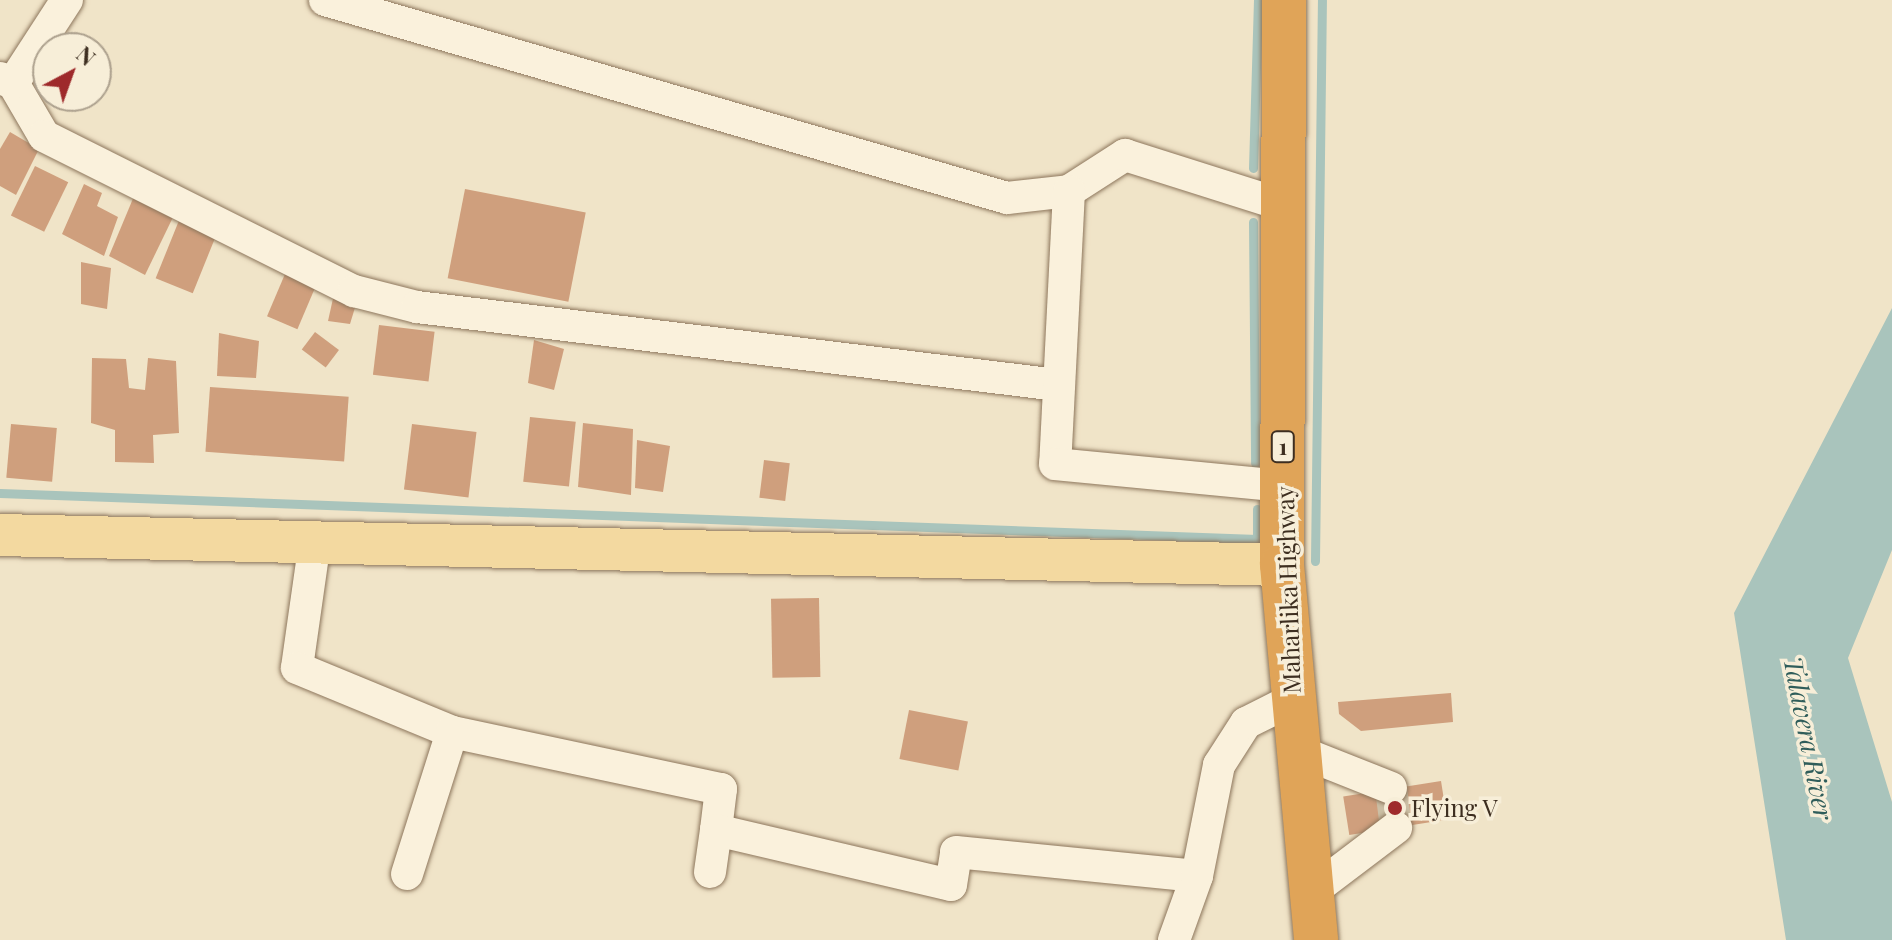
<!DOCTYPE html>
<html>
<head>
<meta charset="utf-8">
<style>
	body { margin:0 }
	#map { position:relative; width:1892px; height:940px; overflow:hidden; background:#f0e4c8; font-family:"Playfair Display",serif }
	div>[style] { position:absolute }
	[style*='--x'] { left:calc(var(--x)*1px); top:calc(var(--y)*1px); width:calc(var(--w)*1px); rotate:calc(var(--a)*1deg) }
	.water>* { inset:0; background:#a9c4bc }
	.stream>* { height:9px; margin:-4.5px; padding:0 4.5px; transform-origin:4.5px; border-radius:4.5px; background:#a9c4bc }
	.building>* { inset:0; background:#cf9f7d; transform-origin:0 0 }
	.minor-tunnel>* { height:32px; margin-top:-16px; transform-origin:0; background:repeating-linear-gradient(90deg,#ccc0a6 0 32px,transparent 0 48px) }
	.roads { filter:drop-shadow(0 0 2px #8d765c) drop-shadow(0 0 2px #8d765c) }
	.minor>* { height:32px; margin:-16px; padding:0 16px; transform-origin:16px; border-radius:16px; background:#faf1dc }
	.major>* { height:42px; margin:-21px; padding:0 21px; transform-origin:21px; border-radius:21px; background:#f3d9a0 }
	.highway>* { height:44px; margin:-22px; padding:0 22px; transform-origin:22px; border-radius:22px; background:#e0a458 }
	.dots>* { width:22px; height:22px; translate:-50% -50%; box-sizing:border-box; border:4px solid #f7eed8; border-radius:50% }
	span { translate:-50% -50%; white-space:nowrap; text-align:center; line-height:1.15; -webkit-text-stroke:7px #f7eed8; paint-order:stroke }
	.shield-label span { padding:2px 6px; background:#f7eed8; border:2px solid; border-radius:6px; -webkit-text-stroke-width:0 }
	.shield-label { font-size:22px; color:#3d2e20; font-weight:700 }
	.street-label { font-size:24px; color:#3d2e20 }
	.poi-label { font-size:24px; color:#3d2e20 }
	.left { translate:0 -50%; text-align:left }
	.water-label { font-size:26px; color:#2f5d5a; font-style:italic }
	.north { position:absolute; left:32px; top:32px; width:80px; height:80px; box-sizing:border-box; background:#f7eed8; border:2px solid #ada18e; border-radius:50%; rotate:41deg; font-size:22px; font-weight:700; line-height:32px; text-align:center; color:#3d2e20 }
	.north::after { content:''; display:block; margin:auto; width:28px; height:36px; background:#9e2a2b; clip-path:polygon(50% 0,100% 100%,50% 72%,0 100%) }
</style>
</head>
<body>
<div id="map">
	<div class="water">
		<div style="clip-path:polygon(1892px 308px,1892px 550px,1848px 658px,1892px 802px,1892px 940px,1786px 940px,1734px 613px)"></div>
	</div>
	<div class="stream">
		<div style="--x:1253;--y:168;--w:168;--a:-88.3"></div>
		<div style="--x:1253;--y:222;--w:241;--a:89.5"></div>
		<div style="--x:0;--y:493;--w:1258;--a:2.1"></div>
		<div style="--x:1257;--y:539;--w:30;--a:-90"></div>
		<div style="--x:1315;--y:561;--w:561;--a:-89.29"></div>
	</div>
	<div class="building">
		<div style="clip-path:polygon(10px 132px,39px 149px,16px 195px,0 186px,0 149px)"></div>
		<div style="left:35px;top:166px;width:37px;height:55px;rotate:26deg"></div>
		<div style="clip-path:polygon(84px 184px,102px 193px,97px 206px,118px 217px,104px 256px,62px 234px)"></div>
		<div style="clip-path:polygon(137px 189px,176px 211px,145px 275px,109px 256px)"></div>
		<div style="left:465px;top:189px;width:123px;height:91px;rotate:11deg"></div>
		<div style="left:180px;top:218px;width:40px;height:65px;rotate:22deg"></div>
		<div style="clip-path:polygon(81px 262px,111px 268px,107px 309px,81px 304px)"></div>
		<div style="left:285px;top:274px;width:33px;height:46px;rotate:23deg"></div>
		<div style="clip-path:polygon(334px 294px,357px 301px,350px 324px,328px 321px)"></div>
		<div style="left:379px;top:325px;width:56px;height:50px;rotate:7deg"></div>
		<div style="left:315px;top:332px;width:30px;height:22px;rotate:37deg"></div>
		<div style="clip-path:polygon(219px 333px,259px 341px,256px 378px,217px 376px)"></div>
		<div style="clip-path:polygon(534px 340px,564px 349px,554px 390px,528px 383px)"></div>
		<div style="clip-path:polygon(92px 358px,126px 359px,129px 388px,145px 390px,148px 358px,176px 361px,179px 433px,153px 435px,154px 463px,115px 462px,115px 430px,91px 423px)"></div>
		<div style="left:210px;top:387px;width:139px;height:65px;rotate:4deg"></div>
		<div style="left:530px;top:417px;width:46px;height:65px;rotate:6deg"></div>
		<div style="clip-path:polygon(583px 423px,633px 429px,631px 495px,578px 487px)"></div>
		<div style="left:11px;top:424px;width:46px;height:54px;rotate:5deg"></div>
		<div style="left:412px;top:424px;width:65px;height:66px;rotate:7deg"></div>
		<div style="clip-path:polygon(637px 440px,670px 446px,663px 492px,635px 488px)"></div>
		<div style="left:764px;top:460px;width:26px;height:38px;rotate:7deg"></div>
		<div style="left:819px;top:598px;width:79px;height:48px;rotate:89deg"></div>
		<div style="clip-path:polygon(1451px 693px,1453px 722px,1361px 731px,1339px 714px,1338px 702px)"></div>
		<div style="left:909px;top:710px;width:60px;height:50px;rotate:11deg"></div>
		<div style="left:1441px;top:781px;width:39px;height:99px;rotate:81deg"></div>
	</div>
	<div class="minor-tunnel">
		<div style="--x:1391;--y:788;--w:40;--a:82.9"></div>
	</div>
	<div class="roads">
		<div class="minor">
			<div style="--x:325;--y:0;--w:710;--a:16.19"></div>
			<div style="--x:1007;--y:198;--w:62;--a:-6.4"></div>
			<div style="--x:1069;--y:191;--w:67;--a:-32.7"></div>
			<div style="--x:1125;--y:155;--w:169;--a:17.6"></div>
			<div style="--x:0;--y:78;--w:14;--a:21"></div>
			<div style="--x:13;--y:83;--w:61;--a:59.7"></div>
			<div style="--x:44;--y:136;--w:347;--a:26.6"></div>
			<div style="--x:354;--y:291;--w:65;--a:14.3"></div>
			<div style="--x:417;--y:307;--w:646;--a:6.94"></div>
			<div style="--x:13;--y:83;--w:99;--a:-57"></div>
			<div style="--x:1069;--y:191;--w:273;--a:92.9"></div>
			<div style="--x:1055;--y:464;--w:230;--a:5.5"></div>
			<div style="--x:315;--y:541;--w:128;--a:98.1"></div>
			<div style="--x:297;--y:668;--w:168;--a:22.4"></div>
			<div style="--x:452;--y:732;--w:275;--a:12"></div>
			<div style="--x:721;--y:789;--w:41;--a:97"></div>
			<div style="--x:1298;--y:751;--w:100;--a:21.7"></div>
			<div style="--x:710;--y:872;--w:42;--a:-81.9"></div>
			<div style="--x:716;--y:830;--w:241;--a:13.2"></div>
			<div style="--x:951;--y:885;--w:33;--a:-81"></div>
			<div style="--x:956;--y:852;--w:242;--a:5.7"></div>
			<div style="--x:407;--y:874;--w:149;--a:-72.4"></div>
			<div style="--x:1310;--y:893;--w:108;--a:-37.1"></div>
			<div style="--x:1174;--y:940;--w:68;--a:-70.2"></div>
			<div style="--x:1197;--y:876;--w:113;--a:-78.8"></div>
			<div style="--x:1219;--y:765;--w:50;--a:-57.3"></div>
			<div style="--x:1246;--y:723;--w:51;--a:-26.6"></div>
		</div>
		<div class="major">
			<div style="--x:0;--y:535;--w:1282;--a:1.34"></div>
		</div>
		<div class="highway">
			<div style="--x:1284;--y:0;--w:565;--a:90.2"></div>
			<div style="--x:1282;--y:565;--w:377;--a:84.8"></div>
		</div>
	</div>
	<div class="dots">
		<div style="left:1395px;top:808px;background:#9e2a2b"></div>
	</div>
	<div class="shield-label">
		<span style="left:1283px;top:447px">1</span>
	</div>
	<div class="street-label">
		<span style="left:1288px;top:590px;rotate:-92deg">Maharlika Highway</span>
	</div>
	<div class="poi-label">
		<span class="left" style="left:1411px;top:808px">Flying V</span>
	</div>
	<div class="water-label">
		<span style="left:1809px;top:738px;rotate:79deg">Talavera River</span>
	</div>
	<div class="north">N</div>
</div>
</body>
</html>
